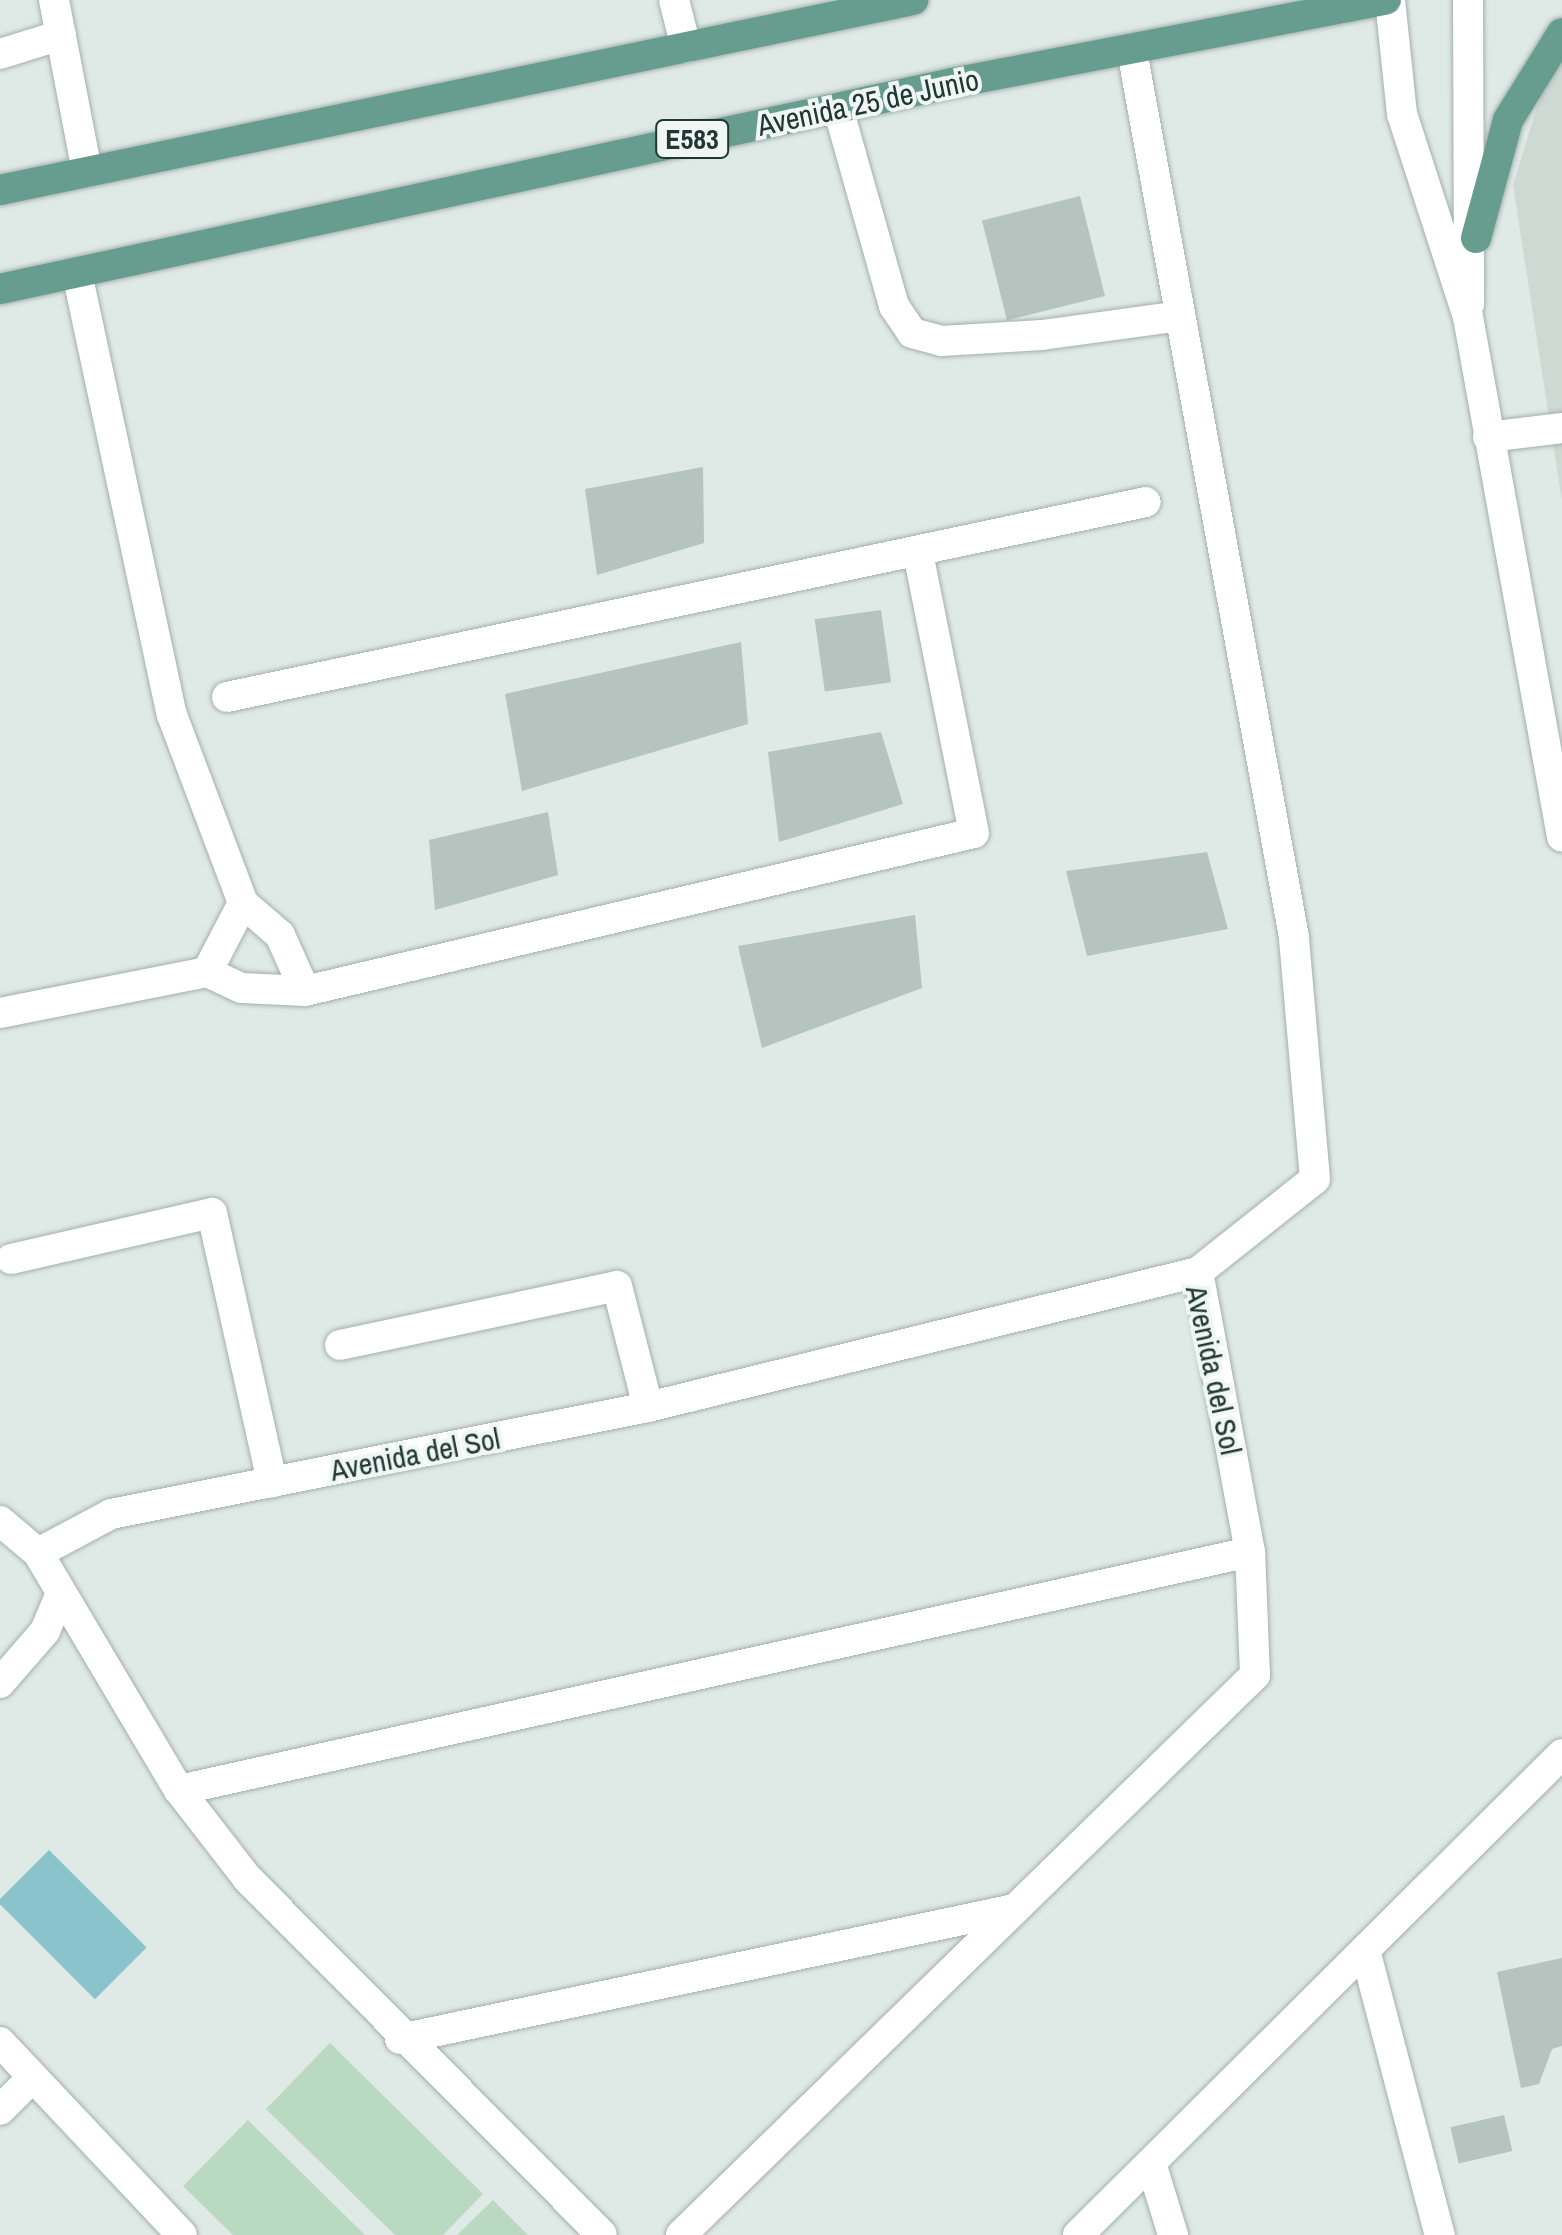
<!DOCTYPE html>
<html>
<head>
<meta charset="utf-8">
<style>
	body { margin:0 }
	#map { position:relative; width:1562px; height:2235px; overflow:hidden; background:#dfe9e5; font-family:"Archivo Narrow",sans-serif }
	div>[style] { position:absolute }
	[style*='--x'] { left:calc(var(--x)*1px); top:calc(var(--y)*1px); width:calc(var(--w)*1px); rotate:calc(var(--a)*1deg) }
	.built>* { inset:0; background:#ced9d4 }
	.green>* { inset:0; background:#b9dac1 }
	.water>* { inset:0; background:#8ac3cc; transform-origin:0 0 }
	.building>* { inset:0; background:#b5c4be; transform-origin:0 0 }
	.roads { filter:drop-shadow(0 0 2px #a2b0ac) drop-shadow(0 0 2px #a2b0ac) }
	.minor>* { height:30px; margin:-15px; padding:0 15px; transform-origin:15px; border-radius:15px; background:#fff }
	.major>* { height:30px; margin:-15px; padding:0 15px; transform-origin:15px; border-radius:15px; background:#669d8e }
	span { translate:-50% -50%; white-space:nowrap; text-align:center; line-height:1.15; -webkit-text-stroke:8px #eff6f3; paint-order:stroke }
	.shield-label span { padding:2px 8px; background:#eff6f3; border:2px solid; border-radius:8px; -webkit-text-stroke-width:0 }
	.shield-label { font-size:28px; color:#213832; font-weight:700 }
	.street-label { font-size:30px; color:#213832 }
</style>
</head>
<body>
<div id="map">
	<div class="built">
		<div style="clip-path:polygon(1562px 62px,1562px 501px,1513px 185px,1550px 65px)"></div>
	</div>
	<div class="green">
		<div style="clip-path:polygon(330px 2043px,483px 2194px,443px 2235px,395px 2235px,266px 2109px)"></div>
		<div style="clip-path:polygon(248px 2120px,365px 2235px,233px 2235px,183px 2186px)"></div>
		<div style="clip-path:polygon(493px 2200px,528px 2235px,457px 2235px)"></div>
	</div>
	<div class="water">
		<div style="left:49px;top:1850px;width:138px;height:73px;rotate:45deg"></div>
	</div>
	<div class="building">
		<div style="left:1080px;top:196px;width:103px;height:101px;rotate:76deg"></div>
		<div style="clip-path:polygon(703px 467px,704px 543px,597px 575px,585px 489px)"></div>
		<div style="left:881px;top:610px;width:73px;height:67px;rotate:82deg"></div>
		<div style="clip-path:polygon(741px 642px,748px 724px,522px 791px,505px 694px)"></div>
		<div style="clip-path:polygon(881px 732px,903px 804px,779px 842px,768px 752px)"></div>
		<div style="clip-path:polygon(548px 812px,558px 875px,435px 910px,429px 840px)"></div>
		<div style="clip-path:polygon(1207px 852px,1228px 929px,1087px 956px,1066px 871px)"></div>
		<div style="clip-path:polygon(915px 915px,922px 988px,762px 1048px,738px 946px)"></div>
		<div style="clip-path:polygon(1562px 1958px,1562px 2046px,1552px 2049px,1539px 2084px,1521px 2088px,1497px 1972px)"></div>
		<div style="left:1504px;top:2115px;width:37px;height:55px;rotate:77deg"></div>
	</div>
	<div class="roads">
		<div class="minor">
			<div style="--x:54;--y:0;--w:175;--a:79.1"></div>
			<div style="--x:674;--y:0;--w:49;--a:75.7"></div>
			<div style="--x:1390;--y:0;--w:115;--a:84"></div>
			<div style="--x:1402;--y:114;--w:213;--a:72"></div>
			<div style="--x:1468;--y:317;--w:528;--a:79.75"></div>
			<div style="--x:1468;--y:0;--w:304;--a:89.8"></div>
			<div style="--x:0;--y:54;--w:64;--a:-17.3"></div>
			<div style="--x:838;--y:108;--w:206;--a:74.2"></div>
			<div style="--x:894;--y:306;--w:32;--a:56"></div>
			<div style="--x:912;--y:333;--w:30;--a:15"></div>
			<div style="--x:941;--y:341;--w:101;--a:-3.4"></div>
			<div style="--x:1042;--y:335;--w:139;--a:-7.8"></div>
			<div style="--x:77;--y:273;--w:452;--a:77.9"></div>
			<div style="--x:172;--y:715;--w:201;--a:69.3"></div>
			<div style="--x:243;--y:903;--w:78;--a:117.6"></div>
			<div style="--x:1488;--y:437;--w:75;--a:-6.9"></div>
			<div style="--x:227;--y:697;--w:939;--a:-11.98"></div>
			<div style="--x:243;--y:903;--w:49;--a:40.9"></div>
			<div style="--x:280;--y:935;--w:61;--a:65.9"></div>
			<div style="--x:0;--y:1013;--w:211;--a:-11.2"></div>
			<div style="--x:207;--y:972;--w:38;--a:25"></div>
			<div style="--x:242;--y:988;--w:63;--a:2.7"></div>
			<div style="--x:305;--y:991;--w:687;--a:-13.29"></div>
			<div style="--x:974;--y:833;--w:287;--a:-101.3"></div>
			<div style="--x:11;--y:1259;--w:206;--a:-12.9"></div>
			<div style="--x:212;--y:1213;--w:276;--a:77.4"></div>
			<div style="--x:340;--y:1345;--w:283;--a:-12"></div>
			<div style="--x:617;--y:1286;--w:125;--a:75.6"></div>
			<div style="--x:0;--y:1521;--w:50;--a:40.1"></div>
			<div style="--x:38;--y:1553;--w:276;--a:59.3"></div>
			<div style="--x:179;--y:1790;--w:111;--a:52.3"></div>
			<div style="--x:247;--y:1878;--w:503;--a:45.16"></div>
			<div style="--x:38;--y:1553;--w:83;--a:-28.1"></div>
			<div style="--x:111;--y:1514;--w:548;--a:-11.27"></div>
			<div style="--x:648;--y:1407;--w:566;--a:-13.79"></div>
			<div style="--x:1198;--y:1272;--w:149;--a:-38.5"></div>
			<div style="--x:1315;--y:1179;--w:243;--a:-95"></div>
			<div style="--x:1294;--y:937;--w:901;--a:-100.36"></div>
			<div style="--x:0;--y:1683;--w:69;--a:-49.1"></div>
			<div style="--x:45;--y:1631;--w:41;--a:-67.2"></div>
			<div style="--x:179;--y:1790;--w:1097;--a:-12.53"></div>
			<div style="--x:1365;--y:1950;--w:295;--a:75.3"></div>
			<div style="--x:400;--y:2039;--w:628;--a:-11.95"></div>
			<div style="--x:0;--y:2042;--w:265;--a:46.7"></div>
			<div style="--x:0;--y:2110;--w:44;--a:-45"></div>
			<div style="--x:1151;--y:2163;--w:75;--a:73"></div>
			<div style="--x:681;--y:2235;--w:802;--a:-44.29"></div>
			<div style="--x:1255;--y:1675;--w:123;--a:-92.3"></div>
			<div style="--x:1250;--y:1552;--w:285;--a:-100.5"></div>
			<div style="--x:1078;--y:2235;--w:682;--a:-44.82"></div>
		</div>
		<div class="major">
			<div style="--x:0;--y:190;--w:933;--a:-11.76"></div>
			<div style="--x:1476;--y:238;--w:122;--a:-74.8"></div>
			<div style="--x:1508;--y:120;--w:102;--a:-58.2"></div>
			<div style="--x:0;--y:289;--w:975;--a:-12.2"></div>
			<div style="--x:953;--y:83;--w:441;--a:-10.9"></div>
		</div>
	</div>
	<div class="shield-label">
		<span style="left:692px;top:139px">E583</span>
	</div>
	<div class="street-label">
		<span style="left:868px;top:102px;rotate:-12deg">Avenida 25 de Junio</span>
		<span style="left:1214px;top:1370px;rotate:78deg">Avenida del Sol</span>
		<span style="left:415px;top:1454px;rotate:-11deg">Avenida del Sol</span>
	</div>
</div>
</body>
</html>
